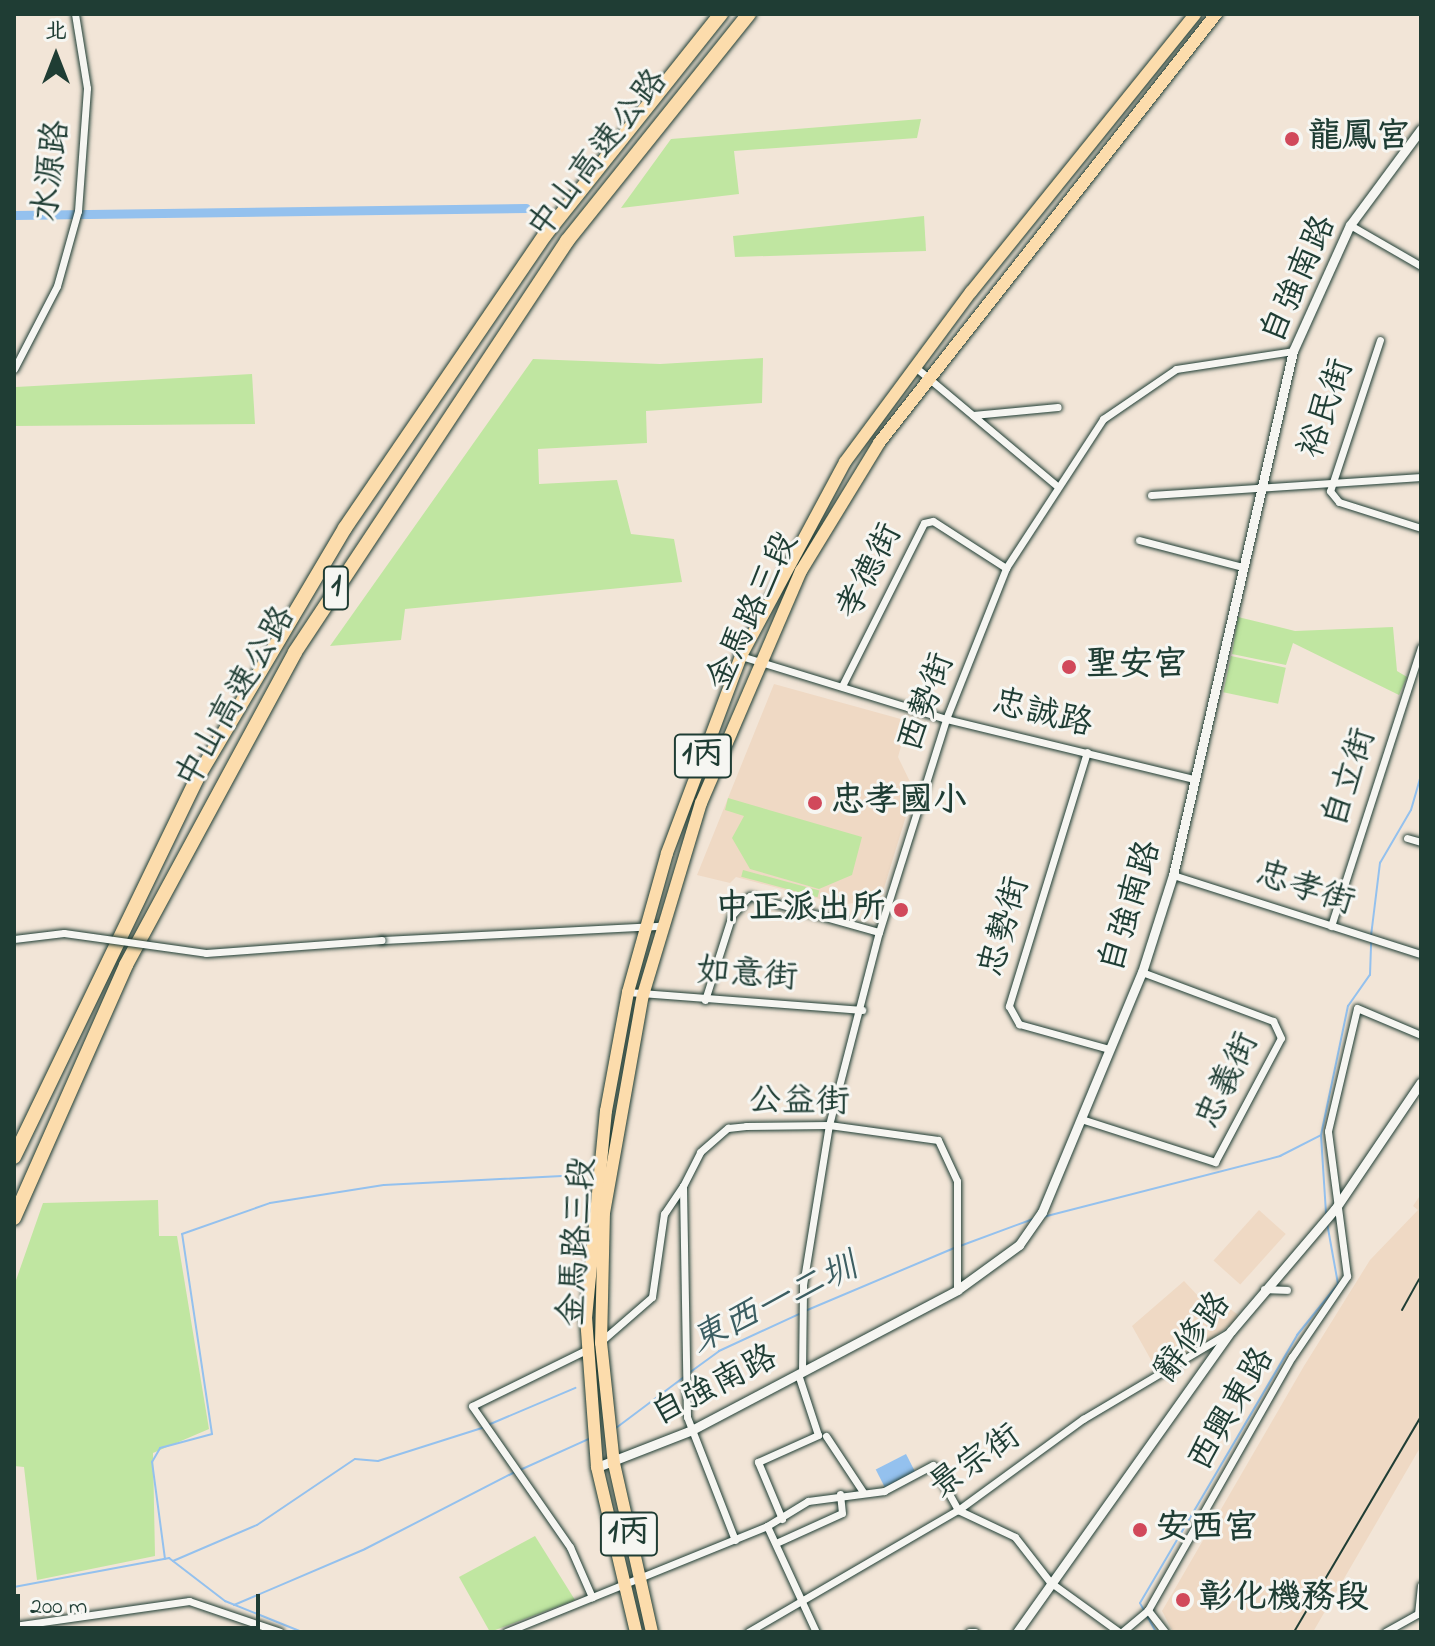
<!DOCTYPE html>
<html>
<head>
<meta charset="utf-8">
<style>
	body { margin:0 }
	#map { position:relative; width:1435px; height:1646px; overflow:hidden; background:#f2e5d7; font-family:"Indie Flower","LXGW WenKai TC",sans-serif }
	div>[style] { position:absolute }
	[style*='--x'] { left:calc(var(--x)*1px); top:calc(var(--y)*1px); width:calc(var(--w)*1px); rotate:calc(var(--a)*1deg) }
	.built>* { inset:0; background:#efd9c4; transform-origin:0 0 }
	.green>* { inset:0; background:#c0e6a1; transform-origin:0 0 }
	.water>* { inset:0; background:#94c1ee; transform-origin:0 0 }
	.stream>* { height:2px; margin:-1px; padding:0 1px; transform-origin:1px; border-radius:1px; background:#94c1ee }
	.canal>* { height:9px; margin:-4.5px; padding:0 4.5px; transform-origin:4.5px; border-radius:4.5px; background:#94c1ee }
	.roads { filter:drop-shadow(0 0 2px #1f3d34) drop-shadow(0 0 2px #1f3d34) }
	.minor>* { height:7px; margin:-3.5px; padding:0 3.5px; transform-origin:3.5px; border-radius:3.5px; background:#f6f6f2 }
	.tertiary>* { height:9px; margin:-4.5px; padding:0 4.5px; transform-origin:4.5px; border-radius:4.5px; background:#f6f6f2 }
	.primary>* { height:12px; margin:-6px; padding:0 6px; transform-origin:6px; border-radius:6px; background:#fcdcac }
	.motorway>* { height:14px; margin:-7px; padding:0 7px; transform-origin:7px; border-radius:7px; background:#fcdcac }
	.rail>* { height:2px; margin:-1px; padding:0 1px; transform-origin:1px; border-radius:1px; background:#1f3d34 }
	.bridges { filter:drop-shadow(0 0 2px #1f3d34) drop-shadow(0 0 2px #1f3d34) }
	.minor-bridge>* { height:7px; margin:-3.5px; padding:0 3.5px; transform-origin:3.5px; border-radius:3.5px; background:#f6f6f2 }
	.dots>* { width:22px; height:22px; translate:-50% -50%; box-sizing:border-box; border:4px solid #f6f6f2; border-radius:50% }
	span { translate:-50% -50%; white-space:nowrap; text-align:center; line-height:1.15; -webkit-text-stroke:6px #f6f6f2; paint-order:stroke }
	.shield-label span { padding:2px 6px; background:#f6f6f2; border:2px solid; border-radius:6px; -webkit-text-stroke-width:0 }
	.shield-label { font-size:32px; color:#1f3d34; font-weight:700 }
	.poi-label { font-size:34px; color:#1f3d34; font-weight:700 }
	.left { translate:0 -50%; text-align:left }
	.right { translate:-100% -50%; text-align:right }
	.street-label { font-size:34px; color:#1f3d34 }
	.water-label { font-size:36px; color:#3c5e62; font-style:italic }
	.frame { position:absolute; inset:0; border:16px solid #1f3d34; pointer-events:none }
	.north { position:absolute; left:16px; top:16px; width:80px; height:80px; -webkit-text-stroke:6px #f6f6f2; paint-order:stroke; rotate:0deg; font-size:22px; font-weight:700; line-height:32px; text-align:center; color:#1f3d34 }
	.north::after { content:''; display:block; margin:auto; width:28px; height:36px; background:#1f3d34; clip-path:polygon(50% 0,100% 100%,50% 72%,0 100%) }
	.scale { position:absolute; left:16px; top:1594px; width:244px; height:36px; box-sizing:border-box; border:4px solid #1f3d34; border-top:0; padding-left:10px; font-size:24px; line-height:28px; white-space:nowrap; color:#1f3d34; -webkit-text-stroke:6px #f6f6f2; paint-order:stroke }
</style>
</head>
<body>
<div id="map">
	<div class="built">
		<div style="clip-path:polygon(774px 684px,908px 721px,898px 757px,914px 790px,881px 898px,842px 905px,736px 877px,730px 883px,697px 875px)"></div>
		<div style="clip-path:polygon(1421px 1194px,1421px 1446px,1313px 1632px,1173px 1632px,1162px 1611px,1304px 1366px,1370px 1260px,1418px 1210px,1413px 1206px)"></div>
		<div style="left:1259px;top:1210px;width:36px;height:68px;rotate:42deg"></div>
		<div style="clip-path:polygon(1184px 1281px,1200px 1298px,1207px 1292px,1241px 1317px,1160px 1376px,1132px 1326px)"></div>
	</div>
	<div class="green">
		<div style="clip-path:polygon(921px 119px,917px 138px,734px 151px,739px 194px,621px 208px,671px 139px)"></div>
		<div style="clip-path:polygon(924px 216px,926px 251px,735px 257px,733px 236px)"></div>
		<div style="clip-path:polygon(763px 358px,762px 403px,646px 411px,647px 443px,538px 449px,539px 484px,617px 480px,631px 534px,674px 539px,682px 582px,405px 609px,401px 640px,330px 646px,533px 359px,660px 364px)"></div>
		<div style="clip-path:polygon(252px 374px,255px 424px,14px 426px,16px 387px)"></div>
		<div style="clip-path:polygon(1238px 617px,1295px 631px,1393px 627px,1397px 671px,1407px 677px,1399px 695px,1293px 643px,1286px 665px,1232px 654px)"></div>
		<div style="left:1231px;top:656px;width:56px;height:37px;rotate:12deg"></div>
		<div style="clip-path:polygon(728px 798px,862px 837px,852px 875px,819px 889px,750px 869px,732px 838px,744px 816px,725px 810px)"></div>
		<div style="left:743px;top:870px;width:79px;height:7px;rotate:15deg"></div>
		<div style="clip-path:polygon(158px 1200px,159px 1236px,177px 1236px,209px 1429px,153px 1453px,155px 1556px,37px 1580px,24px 1467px,14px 1466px,14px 1286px,43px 1203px)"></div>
		<div style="clip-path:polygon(535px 1536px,575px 1600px,490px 1632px,459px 1577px)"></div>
	</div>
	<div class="water">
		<div style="left:906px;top:1454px;width:20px;height:34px;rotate:63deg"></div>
	</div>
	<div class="stream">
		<div style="--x:1371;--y:936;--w:74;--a:-83"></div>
		<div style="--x:1380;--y:863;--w:61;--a:-59.7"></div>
		<div style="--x:1411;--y:810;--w:35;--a:-74"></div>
		<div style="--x:1326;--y:1213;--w:78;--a:-93.7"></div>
		<div style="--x:1321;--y:1135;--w:132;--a:-78.2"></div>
		<div style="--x:1348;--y:1006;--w:38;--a:-55"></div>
		<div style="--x:1370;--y:975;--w:33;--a:-88"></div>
		<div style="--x:1043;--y:1217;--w:245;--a:-14.4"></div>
		<div style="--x:1280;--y:1156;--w:46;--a:-27.1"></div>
		<div style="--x:960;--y:1246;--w:78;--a:-20.3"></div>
		<div style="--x:805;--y:1311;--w:162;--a:-22.9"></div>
		<div style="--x:689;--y:1373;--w:37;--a:-36"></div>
		<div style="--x:719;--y:1351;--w:88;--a:-24.8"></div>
		<div style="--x:488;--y:1425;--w:95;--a:-23"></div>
		<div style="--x:616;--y:1428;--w:85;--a:-36.9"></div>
		<div style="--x:520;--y:1470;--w:78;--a:-24.3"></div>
		<div style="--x:165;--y:1559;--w:98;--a:-97.6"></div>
		<div style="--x:152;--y:1462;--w:16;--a:-60"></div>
		<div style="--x:160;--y:1448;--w:54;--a:-15.1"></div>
		<div style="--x:212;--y:1434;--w:202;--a:-98.5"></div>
		<div style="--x:182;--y:1234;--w:93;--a:-19.4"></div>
		<div style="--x:270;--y:1203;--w:115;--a:-9"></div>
		<div style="--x:384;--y:1185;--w:198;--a:-2.9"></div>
		<div style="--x:173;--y:1561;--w:91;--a:-23.2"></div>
		<div style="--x:257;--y:1525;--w:118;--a:-34"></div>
		<div style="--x:355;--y:1459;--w:23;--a:5"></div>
		<div style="--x:378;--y:1461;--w:109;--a:-17.6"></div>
		<div style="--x:14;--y:1587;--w:158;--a:-10.6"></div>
		<div style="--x:169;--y:1558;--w:71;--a:37.5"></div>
		<div style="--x:225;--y:1601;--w:83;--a:21.9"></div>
		<div style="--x:234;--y:1605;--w:142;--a:-23.1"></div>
		<div style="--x:365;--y:1549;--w:169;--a:-27.2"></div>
		<div style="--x:1156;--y:1632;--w:33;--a:-119"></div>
		<div style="--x:1140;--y:1603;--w:311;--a:-59.6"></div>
		<div style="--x:1297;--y:1335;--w:65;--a:-51.2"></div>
		<div style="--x:1338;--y:1284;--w:62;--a:-100.2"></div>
	</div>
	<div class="canal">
		<div style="--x:14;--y:215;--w:512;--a:-0.78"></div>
	</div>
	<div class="roads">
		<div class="minor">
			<div style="--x:1350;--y:225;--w:82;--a:30"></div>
			<div style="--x:1380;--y:340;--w:159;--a:108.3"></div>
			<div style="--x:1330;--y:491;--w:14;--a:51"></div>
			<div style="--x:1339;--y:502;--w:86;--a:17.6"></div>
			<div style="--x:914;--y:366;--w:185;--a:40"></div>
			<div style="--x:14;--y:369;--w:93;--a:-62.6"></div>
			<div style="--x:57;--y:286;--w:78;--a:-74.4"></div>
			<div style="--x:78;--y:211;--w:123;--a:-85.8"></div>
			<div style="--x:87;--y:88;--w:75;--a:-99.2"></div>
			<div style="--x:973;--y:415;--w:85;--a:-5.4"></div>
			<div style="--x:1151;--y:495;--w:271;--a:-3.8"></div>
			<div style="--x:1139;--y:540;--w:107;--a:14.6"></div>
			<div style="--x:741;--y:656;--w:214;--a:17.1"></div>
			<div style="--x:946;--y:719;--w:255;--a:13.6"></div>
			<div style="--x:842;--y:686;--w:182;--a:-63.3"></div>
			<div style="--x:924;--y:523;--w:9;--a:-13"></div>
			<div style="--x:933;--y:521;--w:87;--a:32.8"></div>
			<div style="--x:1087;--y:752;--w:266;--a:107.1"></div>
			<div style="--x:1009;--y:1006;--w:21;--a:61"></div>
			<div style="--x:1019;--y:1024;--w:93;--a:15.5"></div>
			<div style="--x:1407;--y:838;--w:15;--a:16"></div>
			<div style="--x:1173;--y:875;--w:260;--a:17.7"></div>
			<div style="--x:1331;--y:926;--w:293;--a:-72.1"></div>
			<div style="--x:382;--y:940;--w:281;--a:-2.9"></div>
			<div style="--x:628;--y:992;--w:235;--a:4.4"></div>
			<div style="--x:705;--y:1000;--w:89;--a:-72.4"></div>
			<div style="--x:732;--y:915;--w:26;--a:-47"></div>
			<div style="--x:750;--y:896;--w:134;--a:15.6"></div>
			<div style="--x:1081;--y:1119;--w:141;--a:17.8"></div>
			<div style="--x:1215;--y:1162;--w:140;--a:-62"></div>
			<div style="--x:1281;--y:1038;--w:19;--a:-115"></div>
			<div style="--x:1273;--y:1021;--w:140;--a:-159.5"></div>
			<div style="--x:1264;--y:1289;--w:23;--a:2"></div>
			<div style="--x:599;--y:1343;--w:70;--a:-41"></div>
			<div style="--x:652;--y:1297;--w:84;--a:-81.8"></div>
			<div style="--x:664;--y:1214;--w:34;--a:-56"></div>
			<div style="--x:588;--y:1349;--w:129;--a:153.8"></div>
			<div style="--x:472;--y:1406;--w:172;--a:55.2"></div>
			<div style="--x:570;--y:1547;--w:55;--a:66.3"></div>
			<div style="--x:802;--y:1372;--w:87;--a:-89.3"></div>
			<div style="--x:803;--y:1285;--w:162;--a:-80.8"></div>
			<div style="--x:829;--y:1125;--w:199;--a:-75.5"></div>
			<div style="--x:879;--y:932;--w:223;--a:-72.5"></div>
			<div style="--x:946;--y:719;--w:162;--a:-68.3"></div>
			<div style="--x:1006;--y:568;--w:178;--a:-56.9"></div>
			<div style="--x:1103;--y:419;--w:88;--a:-34.4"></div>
			<div style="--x:1176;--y:369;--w:118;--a:-8.7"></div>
			<div style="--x:826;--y:1436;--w:67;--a:56.5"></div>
			<div style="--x:782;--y:1519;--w:62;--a:-112.8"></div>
			<div style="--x:758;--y:1462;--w:66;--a:-24.2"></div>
			<div style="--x:818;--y:1435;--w:64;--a:-108.2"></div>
			<div style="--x:767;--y:1526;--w:117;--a:65.2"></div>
			<div style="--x:735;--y:1540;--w:132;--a:-111.3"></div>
			<div style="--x:687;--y:1417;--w:231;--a:-91"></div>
			<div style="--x:683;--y:1186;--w:38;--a:-63"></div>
			<div style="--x:700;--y:1152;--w:37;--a:-41"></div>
			<div style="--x:728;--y:1128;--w:18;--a:-6"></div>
			<div style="--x:746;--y:1126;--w:83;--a:-0.7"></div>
			<div style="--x:829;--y:1125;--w:110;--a:7.8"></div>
			<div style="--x:938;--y:1140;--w:45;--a:65.1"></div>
			<div style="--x:957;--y:1181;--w:109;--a:90"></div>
			<div style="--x:776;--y:1543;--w:72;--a:-24.4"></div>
			<div style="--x:842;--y:1513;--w:19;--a:-96"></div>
			<div style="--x:1418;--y:1614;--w:29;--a:-84"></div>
			<div style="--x:14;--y:1626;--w:177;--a:-8.1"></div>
			<div style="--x:189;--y:1601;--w:96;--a:18.8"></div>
			<div style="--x:506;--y:1632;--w:282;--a:-22.1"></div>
			<div style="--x:767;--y:1526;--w:48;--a:-31.4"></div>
			<div style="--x:808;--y:1501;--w:77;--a:-7.5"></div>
			<div style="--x:884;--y:1491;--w:55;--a:-28"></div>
			<div style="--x:933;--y:1465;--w:51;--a:60.9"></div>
			<div style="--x:958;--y:1510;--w:63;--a:25.3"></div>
			<div style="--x:1015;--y:1537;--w:57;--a:52.1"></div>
			<div style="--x:1050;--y:1582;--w:85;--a:35.9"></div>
			<div style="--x:748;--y:1632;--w:243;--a:-30.2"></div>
			<div style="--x:958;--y:1510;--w:155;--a:-36.1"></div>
			<div style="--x:1083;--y:1419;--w:169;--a:-30.7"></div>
			<div style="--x:969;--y:1632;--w:6;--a:0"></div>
			<div style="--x:1122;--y:1632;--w:34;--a:-40"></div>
			<div style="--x:1165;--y:1632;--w:28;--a:-128"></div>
			<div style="--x:1148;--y:1610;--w:291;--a:-60.4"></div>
			<div style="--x:1292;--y:1357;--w:98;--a:-55.8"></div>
			<div style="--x:1347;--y:1276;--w:146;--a:-97.5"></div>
			<div style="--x:1328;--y:1131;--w:126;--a:-76.7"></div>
			<div style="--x:1357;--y:1008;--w:69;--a:22.9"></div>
			<div style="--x:1385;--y:1632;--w:41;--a:-29.1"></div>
		</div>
		<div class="tertiary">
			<div style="--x:597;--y:1467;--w:102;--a:-21.3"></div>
			<div style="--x:692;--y:1430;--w:300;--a:-27.8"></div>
			<div style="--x:957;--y:1290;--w:77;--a:-36"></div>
			<div style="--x:1019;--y:1245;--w:40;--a:-55.1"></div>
			<div style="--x:1042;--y:1212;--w:260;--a:-67.4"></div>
			<div style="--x:1142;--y:972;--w:102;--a:-72.3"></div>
			<div style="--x:1173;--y:875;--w:538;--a:-77.1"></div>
			<div style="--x:1293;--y:351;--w:138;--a:-65.7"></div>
			<div style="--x:1350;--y:225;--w:119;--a:-53.5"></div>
			<div style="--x:1017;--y:1632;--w:369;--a:-54.6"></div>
			<div style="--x:1231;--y:1331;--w:160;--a:-49.6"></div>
			<div style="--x:1335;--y:1209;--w:153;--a:-55.9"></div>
		</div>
		<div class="primary">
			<div style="--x:636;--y:1632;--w:170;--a:-103.3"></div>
			<div style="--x:597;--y:1467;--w:149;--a:-94.2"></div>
			<div style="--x:586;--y:1318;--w:208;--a:-84.5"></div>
			<div style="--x:606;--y:1111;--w:121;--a:-79.5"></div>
			<div style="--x:628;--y:992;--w:144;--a:-74.3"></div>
			<div style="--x:667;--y:853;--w:210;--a:-69.4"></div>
			<div style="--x:741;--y:656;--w:220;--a:-61.8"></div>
			<div style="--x:845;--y:462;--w:212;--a:-53.5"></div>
			<div style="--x:971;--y:292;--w:357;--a:-51.1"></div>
			<div style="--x:652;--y:1632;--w:172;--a:-102.7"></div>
			<div style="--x:614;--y:1464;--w:122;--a:-96.1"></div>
			<div style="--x:601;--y:1343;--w:130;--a:-88.7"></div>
			<div style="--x:604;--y:1213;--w:221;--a:-79.9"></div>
			<div style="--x:643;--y:995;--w:201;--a:-73.2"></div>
			<div style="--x:701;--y:803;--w:253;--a:-66.7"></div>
			<div style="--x:801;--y:571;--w:150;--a:-58.6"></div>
			<div style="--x:879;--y:443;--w:546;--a:-51.85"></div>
		</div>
		<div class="motorway">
			<div style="--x:14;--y:1157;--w:419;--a:-64.2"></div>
			<div style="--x:196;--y:780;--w:293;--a:-59.4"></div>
			<div style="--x:345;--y:528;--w:355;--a:-55.7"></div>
			<div style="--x:545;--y:235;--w:283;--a:-51.5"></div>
			<div style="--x:14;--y:1218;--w:277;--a:-66.1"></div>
			<div style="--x:126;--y:965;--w:356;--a:-61.6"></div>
			<div style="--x:295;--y:652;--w:493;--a:-56.5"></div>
			<div style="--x:567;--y:241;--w:291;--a:-51.3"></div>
		</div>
	</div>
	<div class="rail">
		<div style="--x:1402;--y:1310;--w:35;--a:-61"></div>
		<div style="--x:1294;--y:1632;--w:251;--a:-59.5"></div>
	</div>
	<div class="bridges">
		<div class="minor-bridge">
			<div style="--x:14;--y:939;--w:50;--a:-6.8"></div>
			<div style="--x:64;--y:933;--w:143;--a:8"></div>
			<div style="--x:206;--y:953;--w:176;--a:-4.2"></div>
		</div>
	</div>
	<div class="dots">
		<div style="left:1292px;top:139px;background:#d1495b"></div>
		<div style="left:1069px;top:667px;background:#d1495b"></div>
		<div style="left:815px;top:803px;background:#d1495b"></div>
		<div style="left:901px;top:910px;background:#d1495b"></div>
		<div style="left:1140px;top:1530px;background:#d1495b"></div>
		<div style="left:1183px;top:1600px;background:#d1495b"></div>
	</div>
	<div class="shield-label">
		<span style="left:336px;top:588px">1</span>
		<span style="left:703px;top:756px">1丙</span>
		<span style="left:629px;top:1534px">1丙</span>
	</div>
	<div class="poi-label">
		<span class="left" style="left:1308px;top:139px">龍鳳宮</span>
		<span class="left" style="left:1085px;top:667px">聖安宮</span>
		<span class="left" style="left:831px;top:803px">忠孝國小</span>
		<span class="right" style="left:885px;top:910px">中正派出所</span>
		<span class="left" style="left:1156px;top:1530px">安西宮</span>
		<span class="left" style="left:1199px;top:1600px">彰化機務段</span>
	</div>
	<div class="street-label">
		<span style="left:599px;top:155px;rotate:-52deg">中山高速公路</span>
		<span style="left:53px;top:171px;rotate:-83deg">水源路</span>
		<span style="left:1300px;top:280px;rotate:-66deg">自強南路</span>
		<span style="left:1328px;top:409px;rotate:-71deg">裕民街</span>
		<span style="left:871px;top:572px;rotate:-63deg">孝德街</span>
		<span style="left:754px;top:612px;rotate:-65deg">金馬路三段</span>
		<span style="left:237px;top:698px;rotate:-60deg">中山高速公路</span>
		<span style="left:928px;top:703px;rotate:-70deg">西勢街</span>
		<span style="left:1042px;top:715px;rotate:14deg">忠誠路</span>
		<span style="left:1351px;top:778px;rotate:-72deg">自立街</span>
		<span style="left:1305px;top:890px;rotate:18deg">忠孝街</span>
		<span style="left:1132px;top:907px;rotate:-73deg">自強南路</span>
		<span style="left:1006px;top:927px;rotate:-74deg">忠勢街</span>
		<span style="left:747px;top:976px;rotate:4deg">如意街</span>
		<span style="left:1229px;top:1081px;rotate:-65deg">忠義街</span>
		<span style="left:799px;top:1103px;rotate:1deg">公益街</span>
		<span style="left:579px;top:1242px;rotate:-86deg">金馬路三段</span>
		<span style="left:1194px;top:1338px;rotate:-53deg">辭修路</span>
		<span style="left:715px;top:1387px;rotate:-27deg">自強南路</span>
		<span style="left:1233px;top:1410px;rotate:-60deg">西興東路</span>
		<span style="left:976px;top:1463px;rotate:-35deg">景宗街</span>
	</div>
	<div class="water-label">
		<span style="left:775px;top:1305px;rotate:-26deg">東西一二圳</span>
	</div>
	<div class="frame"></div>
	<div class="north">北</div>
	<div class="scale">200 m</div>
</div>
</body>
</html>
